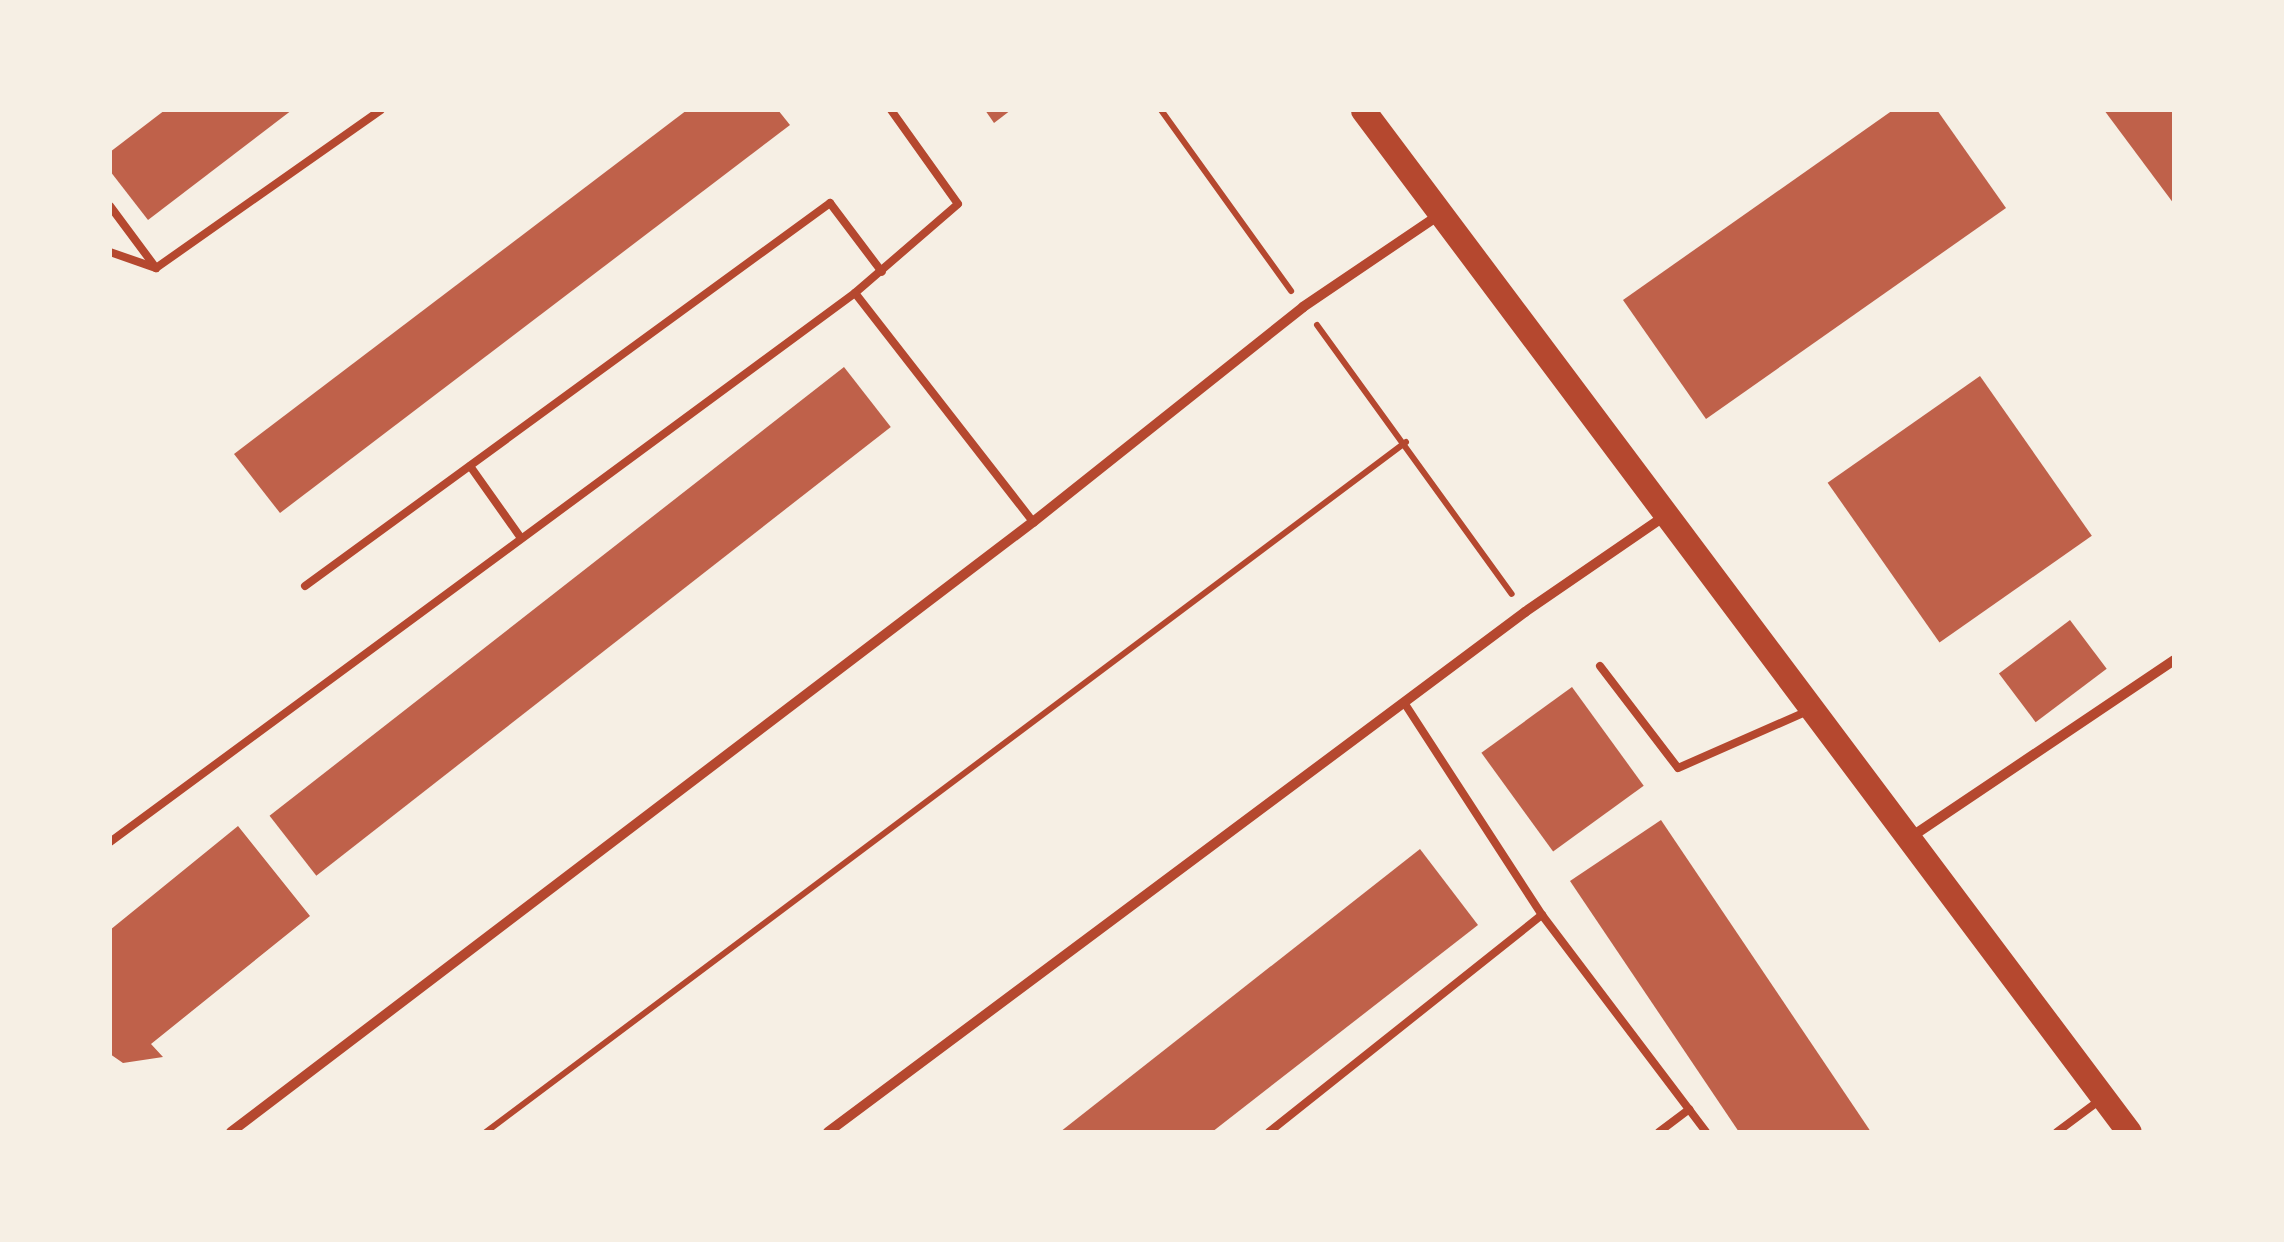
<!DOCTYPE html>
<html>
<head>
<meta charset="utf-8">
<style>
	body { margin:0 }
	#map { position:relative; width:2284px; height:1242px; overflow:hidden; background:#f6efe4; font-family:Helvetica,sans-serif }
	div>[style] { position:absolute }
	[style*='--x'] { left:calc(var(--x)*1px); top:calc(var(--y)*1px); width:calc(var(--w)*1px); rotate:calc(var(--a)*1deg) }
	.building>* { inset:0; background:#bf614a; transform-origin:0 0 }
	.path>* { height:6px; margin:-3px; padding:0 3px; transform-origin:3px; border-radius:3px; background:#b5482f }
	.service>* { height:8px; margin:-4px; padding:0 4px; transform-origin:4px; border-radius:4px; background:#b5482f }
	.minor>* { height:10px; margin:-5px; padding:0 5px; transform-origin:5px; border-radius:5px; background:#b5482f }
	.primary>* { height:25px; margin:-12.5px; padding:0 12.5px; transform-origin:12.5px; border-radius:12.5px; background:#b5482f }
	span { translate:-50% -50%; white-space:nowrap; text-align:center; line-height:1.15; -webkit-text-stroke:9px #f6efe4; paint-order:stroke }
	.frame { position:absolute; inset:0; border:112px solid #f6efe4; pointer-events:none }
</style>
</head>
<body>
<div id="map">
	<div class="building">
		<div style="clip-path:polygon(165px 110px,292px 110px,148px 220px,110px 171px,110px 152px)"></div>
		<div style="clip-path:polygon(687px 110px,778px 110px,790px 125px,280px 513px,234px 454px)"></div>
		<div style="clip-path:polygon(985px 110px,1011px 110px,994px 123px)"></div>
		<div style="clip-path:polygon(1893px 110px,1937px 110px,2006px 208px,1706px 419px,1623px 300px)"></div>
		<div style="clip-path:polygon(2104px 110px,2174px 110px,2174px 204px)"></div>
		<div style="left:844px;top:367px;width:76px;height:729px;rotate:52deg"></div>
		<div style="left:1980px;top:376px;width:195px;height:186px;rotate:55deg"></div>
		<div style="left:2070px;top:620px;width:61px;height:89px;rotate:53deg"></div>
		<div style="left:1572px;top:687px;width:122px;height:112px;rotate:54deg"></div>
		<div style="clip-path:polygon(1661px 820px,1871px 1132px,1739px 1132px,1570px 881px)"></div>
		<div style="clip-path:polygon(238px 826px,310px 916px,151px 1044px,163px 1057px,123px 1063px,110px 1054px,110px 930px)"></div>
		<div style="clip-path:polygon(1420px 849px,1478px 925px,1212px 1132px,1060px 1132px)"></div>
	</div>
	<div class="path">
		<div style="--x:1161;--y:110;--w:223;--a:54.3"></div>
		<div style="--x:1317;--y:325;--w:332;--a:54.1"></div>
		<div style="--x:486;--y:1132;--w:1150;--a:-36.87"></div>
	</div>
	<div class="service">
		<div style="--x:891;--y:110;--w:115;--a:54.5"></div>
		<div style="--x:958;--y:204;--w:136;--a:139.2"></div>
		<div style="--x:855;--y:293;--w:290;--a:52.1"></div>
		<div style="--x:110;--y:206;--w:77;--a:53.4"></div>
		<div style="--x:110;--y:252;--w:49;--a:19.2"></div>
		<div style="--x:156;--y:268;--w:275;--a:-35.1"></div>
		<div style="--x:470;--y:466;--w:88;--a:54.7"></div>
		<div style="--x:305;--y:586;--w:650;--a:-36.11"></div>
		<div style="--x:830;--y:203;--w:86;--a:53"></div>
		<div style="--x:1600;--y:666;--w:128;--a:52.6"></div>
		<div style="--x:1678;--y:768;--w:142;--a:-23.7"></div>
		<div style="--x:110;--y:842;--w:925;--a:-36.39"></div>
		<div style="--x:1542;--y:915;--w:272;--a:52.9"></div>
		<div style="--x:1269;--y:1132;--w:349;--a:-38.5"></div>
		<div style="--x:1542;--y:915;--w:252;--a:-123"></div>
		<div style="--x:1659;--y:1132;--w:38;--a:-37"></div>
		<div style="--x:2057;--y:1132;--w:54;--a:-36.7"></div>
	</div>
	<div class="minor">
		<div style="--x:1911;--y:837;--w:317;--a:-33.9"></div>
		<div style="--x:231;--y:1132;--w:1008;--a:-37.26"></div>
		<div style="--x:1033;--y:522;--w:345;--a:-38.5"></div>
		<div style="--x:1303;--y:307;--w:164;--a:-34.1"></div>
		<div style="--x:828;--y:1132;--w:870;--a:-36.72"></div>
		<div style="--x:1525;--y:612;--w:168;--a:-34.5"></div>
	</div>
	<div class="primary">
		<div style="--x:1363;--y:110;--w:1277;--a:53.15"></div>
	</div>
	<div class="frame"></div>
</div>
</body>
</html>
